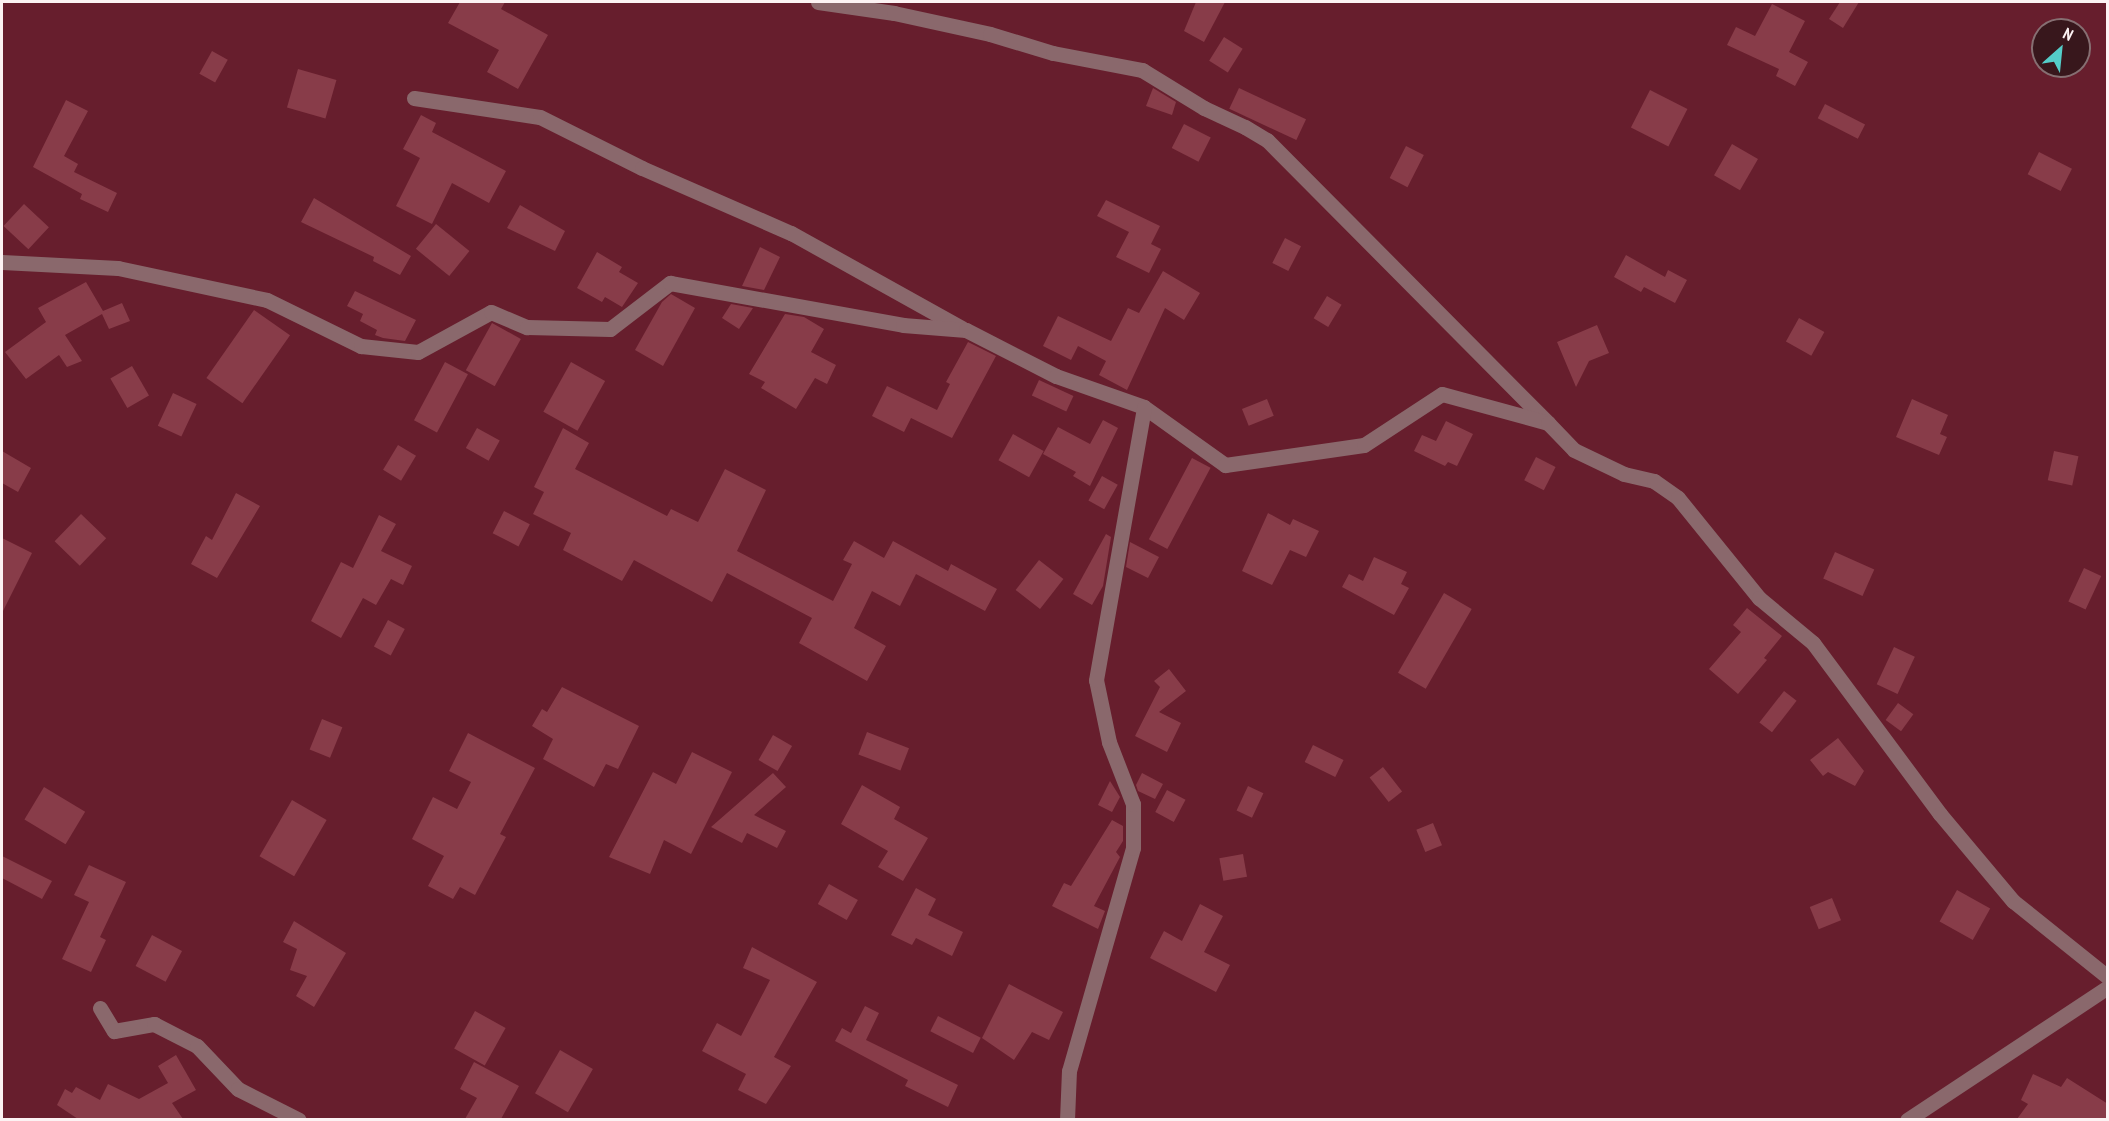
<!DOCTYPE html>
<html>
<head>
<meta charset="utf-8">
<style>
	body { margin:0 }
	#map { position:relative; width:2109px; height:1121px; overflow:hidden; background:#671e2d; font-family:"PT Sans Narrow",sans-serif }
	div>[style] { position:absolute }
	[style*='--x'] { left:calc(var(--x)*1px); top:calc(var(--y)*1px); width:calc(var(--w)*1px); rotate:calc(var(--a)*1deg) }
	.building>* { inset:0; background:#883c49; transform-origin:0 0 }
	.minor>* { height:15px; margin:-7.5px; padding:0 7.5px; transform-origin:7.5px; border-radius:7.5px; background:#8a686c }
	span { translate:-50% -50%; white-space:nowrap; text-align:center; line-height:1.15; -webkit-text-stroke:6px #38171c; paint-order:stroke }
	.frame { position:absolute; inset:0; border:3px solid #fcf2f3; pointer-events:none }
	.north { position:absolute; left:2031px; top:18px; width:60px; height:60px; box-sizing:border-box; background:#38171c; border:2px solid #866f72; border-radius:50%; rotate:27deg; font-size:16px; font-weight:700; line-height:24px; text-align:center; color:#fcf2f3 }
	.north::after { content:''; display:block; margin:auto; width:21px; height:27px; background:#54cdc8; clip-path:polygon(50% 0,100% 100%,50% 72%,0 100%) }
</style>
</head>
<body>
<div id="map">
	<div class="building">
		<div style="clip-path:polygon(460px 2px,505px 2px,501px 9px,548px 35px,518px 89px,487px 72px,499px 50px,448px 23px)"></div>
		<div style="clip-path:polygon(1196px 2px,1225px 2px,1204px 42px,1184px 31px)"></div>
		<div style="clip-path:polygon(1840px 2px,1859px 2px,1843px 28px,1829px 19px)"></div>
		<div style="clip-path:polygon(1772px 4px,1805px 21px,1789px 52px,1808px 62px,1795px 86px,1776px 76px,1779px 69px,1727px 45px,1736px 27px,1755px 36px)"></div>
		<div style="left:1224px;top:37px;width:22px;height:28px;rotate:32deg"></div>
		<div style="left:212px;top:51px;width:18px;height:26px;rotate:29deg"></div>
		<div style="left:298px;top:69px;width:40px;height:40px;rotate:16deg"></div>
		<div style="clip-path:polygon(1153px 88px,1176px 102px,1172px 115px,1146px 106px)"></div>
		<div style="left:1239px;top:88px;width:74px;height:23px;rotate:25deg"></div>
		<div style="left:1650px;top:90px;width:42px;height:42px;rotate:27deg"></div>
		<div style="clip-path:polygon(66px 100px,88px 111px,64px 156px,78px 164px,74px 172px,117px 193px,108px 212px,80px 199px,82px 194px,33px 167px)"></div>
		<div style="left:1825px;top:104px;width:45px;height:16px;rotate:27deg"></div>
		<div style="clip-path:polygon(421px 115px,436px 123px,432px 132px,506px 171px,489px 203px,452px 183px,432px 224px,396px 206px,420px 158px,403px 149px)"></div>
		<div style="left:1184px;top:124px;width:30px;height:27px;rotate:27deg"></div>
		<div style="left:1732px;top:144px;width:30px;height:36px;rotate:30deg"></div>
		<div style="left:1406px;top:146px;width:20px;height:36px;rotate:27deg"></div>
		<div style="left:2039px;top:152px;width:37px;height:25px;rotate:27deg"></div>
		<div style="clip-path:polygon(314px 198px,411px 256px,400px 275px,373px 261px,374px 257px,301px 222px)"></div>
		<div style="clip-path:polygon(1106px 200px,1160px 226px,1151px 244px,1161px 249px,1149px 273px,1116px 257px,1129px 232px,1097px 216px)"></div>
		<div style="left:24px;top:204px;width:34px;height:30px;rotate:43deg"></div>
		<div style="clip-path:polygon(520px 205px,565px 231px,555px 251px,507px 228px)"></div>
		<div style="left:436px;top:224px;width:43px;height:32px;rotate:39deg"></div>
		<div style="left:1285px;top:238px;width:18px;height:28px;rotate:27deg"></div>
		<div style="clip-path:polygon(760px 247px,780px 257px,764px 290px,742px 286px)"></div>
		<div style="clip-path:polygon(597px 252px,622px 267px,619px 272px,638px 283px,622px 307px,605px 297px,602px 302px,577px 288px)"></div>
		<div style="clip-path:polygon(1626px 255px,1665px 277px,1668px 270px,1687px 280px,1675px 303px,1644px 287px,1641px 292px,1614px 277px)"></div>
		<div style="clip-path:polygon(1163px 271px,1200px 293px,1184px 320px,1165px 308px,1127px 390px,1099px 375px,1106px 361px,1078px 346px,1071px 360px,1043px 346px,1058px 316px,1111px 341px,1128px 308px,1139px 313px)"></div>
		<div style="clip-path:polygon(86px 282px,103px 311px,122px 303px,130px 321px,109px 329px,102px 314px,65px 335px,82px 361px,67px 367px,59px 355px,26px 379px,5px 352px,46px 322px,38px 308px)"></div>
		<div style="clip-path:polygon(355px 291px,416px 320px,405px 341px,383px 338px,375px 335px,377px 330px,360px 321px,363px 314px,347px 306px)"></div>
		<div style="clip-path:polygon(671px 294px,695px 308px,663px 366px,635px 350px,662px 302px)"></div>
		<div style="left:1327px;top:296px;width:17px;height:26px;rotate:31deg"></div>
		<div style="clip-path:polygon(731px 304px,753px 308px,739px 329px,722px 318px)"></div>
		<div style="left:254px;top:310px;width:44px;height:83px;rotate:35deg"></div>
		<div style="clip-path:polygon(785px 314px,804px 317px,824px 329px,811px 352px,836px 365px,827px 384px,815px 378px,796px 409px,761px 388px,765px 382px,749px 374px)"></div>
		<div style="left:1799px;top:318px;width:29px;height:27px;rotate:29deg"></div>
		<div style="left:492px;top:323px;width:33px;height:54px;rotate:29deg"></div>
		<div style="clip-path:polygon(1597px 325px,1609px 353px,1589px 361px,1576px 387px,1557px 342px)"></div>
		<div style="clip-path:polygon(968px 342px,996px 356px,952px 438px,911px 418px,904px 432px,872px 416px,887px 386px,937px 410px,950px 384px,946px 382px)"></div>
		<div style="left:445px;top:362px;width:26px;height:66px;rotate:28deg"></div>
		<div style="left:571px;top:362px;width:39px;height:57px;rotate:29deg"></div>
		<div style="left:132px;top:366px;width:34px;height:25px;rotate:60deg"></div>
		<div style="left:1039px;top:380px;width:38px;height:17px;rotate:25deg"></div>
		<div style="left:173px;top:393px;width:26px;height:36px;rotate:25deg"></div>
		<div style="left:1267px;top:399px;width:18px;height:27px;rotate:68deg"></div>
		<div style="clip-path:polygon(1912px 399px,1948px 415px,1940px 434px,1947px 437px,1939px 455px,1896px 437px)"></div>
		<div style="clip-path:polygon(1103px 420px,1118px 428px,1090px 486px,1073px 476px,1076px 472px,1043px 454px,1058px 427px,1090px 444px)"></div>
		<div style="clip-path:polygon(1446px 421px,1473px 434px,1457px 466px,1448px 462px,1445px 466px,1414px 451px,1422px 435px,1436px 441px)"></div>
		<div style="left:477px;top:428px;width:26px;height:23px;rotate:29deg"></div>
		<div style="clip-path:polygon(563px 428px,589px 443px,575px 469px,667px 516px,671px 509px,698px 522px,725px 469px,766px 490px,737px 551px,833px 601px,852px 564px,843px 560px,854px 541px,884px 558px,893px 541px,948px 571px,951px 564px,997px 589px,985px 611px,916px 574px,900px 606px,872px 591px,854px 628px,886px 646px,867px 681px,799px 643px,812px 618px,727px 573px,712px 602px,634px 560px,622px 581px,563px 550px,571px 533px,533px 514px,544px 492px,534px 487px)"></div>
		<div style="left:1013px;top:434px;width:35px;height:30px;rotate:29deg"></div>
		<div style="left:398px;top:445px;width:21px;height:29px;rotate:31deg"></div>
		<div style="clip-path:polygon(2px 451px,31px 468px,18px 492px,2px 483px)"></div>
		<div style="left:2054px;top:451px;width:25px;height:30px;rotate:12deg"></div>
		<div style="left:1536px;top:457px;width:22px;height:26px;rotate:27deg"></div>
		<div style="left:1192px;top:458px;width:21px;height:92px;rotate:28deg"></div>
		<div style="left:1102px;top:476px;width:18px;height:28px;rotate:29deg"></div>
		<div style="clip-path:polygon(236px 493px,260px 506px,217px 578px,191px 564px,206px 536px,212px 540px)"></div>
		<div style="left:504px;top:511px;width:29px;height:25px;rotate:27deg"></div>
		<div style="clip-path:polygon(1268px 513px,1290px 525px,1293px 519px,1319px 531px,1306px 557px,1290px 550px,1272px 585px,1242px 571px)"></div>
		<div style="left:81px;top:514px;width:35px;height:38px;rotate:44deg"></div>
		<div style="clip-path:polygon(379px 515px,396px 524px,381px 551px,412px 566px,403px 585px,391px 579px,376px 605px,363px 598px,341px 638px,311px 621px,341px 562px,353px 568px)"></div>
		<div style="clip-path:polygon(1106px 534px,1111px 537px,1103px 586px,1092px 605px,1073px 594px)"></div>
		<div style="clip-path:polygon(2px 538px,32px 553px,2px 613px)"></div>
		<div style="clip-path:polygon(1130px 542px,1159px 557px,1148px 578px,1126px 567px)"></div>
		<div style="left:1835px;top:552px;width:43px;height:29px;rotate:24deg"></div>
		<div style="clip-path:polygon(1374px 557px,1407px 572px,1401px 584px,1409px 588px,1394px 615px,1342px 587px,1349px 574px,1363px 581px)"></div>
		<div style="left:1039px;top:560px;width:31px;height:38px;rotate:38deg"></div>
		<div style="left:2084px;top:568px;width:19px;height:37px;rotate:25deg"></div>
		<div style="left:1444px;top:593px;width:32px;height:92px;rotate:30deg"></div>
		<div style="clip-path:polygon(1747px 608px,1782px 636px,1764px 658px,1767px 660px,1738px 694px,1709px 669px,1741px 632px,1733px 625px)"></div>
		<div style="left:388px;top:620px;width:19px;height:30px;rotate:28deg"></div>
		<div style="left:1894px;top:647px;width:23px;height:41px;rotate:25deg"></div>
		<div style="clip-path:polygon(1169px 669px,1186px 691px,1159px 712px,1181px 723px,1167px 752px,1135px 736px,1160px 687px,1154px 681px)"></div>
		<div style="clip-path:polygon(562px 687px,639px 726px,618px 769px,606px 764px,594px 787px,543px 759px,553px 739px,532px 726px,542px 709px,547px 712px)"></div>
		<div style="left:1784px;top:691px;width:16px;height:40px;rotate:38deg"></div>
		<div style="left:1898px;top:703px;width:19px;height:21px;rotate:36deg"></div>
		<div style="left:322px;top:719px;width:22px;height:33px;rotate:22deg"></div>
		<div style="left:867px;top:732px;width:45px;height:24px;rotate:21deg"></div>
		<div style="clip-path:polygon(468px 733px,535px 768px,500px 834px,506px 837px,475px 895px,460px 887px,453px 899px,428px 886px,444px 856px,412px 839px,433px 797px,457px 809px,471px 782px,449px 771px)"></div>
		<div style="left:773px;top:735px;width:22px;height:29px;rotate:30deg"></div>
		<div style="clip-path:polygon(1838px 738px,1864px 771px,1855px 786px,1828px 772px,1823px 776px,1810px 760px)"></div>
		<div style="left:1313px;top:745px;width:34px;height:19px;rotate:26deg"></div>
		<div style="clip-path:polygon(692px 752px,732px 772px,691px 854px,664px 840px,650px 874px,609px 857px,653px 772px,676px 784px)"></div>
		<div style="left:1383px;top:767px;width:31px;height:17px;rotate:52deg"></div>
		<div style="clip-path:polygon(773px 773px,786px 787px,754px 815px,786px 831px,777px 848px,747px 833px,742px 843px,711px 827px)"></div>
		<div style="clip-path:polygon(1142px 773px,1163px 784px,1155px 799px,1138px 791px,1136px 785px)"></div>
		<div style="clip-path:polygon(1110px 781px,1120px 797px,1112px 812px,1098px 805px)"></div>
		<div style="clip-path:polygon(862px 785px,900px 807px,894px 819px,928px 838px,903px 881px,878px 867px,888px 851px,841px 824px)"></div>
		<div style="left:1248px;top:786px;width:17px;height:27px;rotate:25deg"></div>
		<div style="left:44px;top:787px;width:48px;height:38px;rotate:31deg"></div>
		<div style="left:1167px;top:790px;width:21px;height:25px;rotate:28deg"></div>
		<div style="left:292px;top:800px;width:40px;height:65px;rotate:30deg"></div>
		<div style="clip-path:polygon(1112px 820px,1123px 826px,1123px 841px,1116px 852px,1120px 857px,1094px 906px,1105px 911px,1098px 929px,1052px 906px,1064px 883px,1071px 886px)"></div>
		<div style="left:1433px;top:823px;width:24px;height:18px;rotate:68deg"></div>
		<div style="left:1243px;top:854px;width:23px;height:24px;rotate:80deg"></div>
		<div style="clip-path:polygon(2px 856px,52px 881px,42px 899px,2px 878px)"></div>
		<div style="clip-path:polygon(89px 865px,126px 882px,100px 937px,106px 940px,91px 972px,62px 959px,89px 902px,74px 895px)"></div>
		<div style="left:829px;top:884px;width:33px;height:23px;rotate:29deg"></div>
		<div style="clip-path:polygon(916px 888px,936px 899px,928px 915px,963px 932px,952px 956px,916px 938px,912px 945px,891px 935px)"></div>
		<div style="left:1957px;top:890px;width:38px;height:36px;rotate:29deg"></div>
		<div style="left:1832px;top:898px;width:24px;height:24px;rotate:68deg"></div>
		<div style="clip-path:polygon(1200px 904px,1223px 916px,1204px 952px,1230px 965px,1216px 992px,1150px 958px,1164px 931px,1182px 941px)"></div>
		<div style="clip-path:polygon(294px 921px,346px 953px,314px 1007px,296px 996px,307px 976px,290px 970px,297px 949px,283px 942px)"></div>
		<div style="left:152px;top:935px;width:34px;height:35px;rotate:28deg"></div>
		<div style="clip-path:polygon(752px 947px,817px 982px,774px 1057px,791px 1066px,766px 1104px,738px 1090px,746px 1074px,702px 1051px,717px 1023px,741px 1036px,770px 980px,743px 968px)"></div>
		<div style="clip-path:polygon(1009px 984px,1063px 1012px,1049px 1040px,1032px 1032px,1014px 1060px,982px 1038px)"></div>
		<div style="clip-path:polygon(865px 1006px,879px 1013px,866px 1040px,958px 1085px,948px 1107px,905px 1086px,908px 1080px,835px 1041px,842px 1028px,851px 1033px)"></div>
		<div style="left:475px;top:1011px;width:35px;height:43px;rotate:29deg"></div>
		<div style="left:938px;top:1016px;width:48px;height:17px;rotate:27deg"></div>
		<div style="left:560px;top:1050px;width:38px;height:50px;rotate:30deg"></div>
		<div style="clip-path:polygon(176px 1055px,196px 1090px,172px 1103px,183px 1119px,78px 1119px,57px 1105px,65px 1089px,72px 1093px,76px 1087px,100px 1100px,108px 1084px,139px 1099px,168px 1083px,158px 1066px)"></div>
		<div style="clip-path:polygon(474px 1062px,519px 1086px,501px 1119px,465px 1119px,477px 1098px,460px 1089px)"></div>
		<div style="clip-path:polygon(2033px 1074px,2061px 1087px,2067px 1078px,2108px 1104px,2108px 1119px,2017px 1119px,2028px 1104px,2021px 1100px)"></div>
	</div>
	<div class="minor">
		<div style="--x:818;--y:2;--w:77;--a:8.2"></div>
		<div style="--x:894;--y:13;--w:98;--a:12.3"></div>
		<div style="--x:990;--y:34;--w:66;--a:16.8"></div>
		<div style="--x:1053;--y:53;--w:91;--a:10.8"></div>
		<div style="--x:1142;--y:70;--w:73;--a:31.5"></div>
		<div style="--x:1204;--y:108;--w:45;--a:24.9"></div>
		<div style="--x:1245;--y:127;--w:26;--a:31"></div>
		<div style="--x:1267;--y:140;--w:399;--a:45.2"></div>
		<div style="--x:414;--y:98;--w:127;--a:8.6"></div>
		<div style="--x:540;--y:117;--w:114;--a:26.6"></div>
		<div style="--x:642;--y:168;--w:163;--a:23.6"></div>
		<div style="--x:791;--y:233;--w:196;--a:29.1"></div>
		<div style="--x:2;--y:262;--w:116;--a:3"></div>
		<div style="--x:118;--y:268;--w:152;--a:12.1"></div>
		<div style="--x:267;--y:300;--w:105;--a:26.1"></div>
		<div style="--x:361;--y:346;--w:57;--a:6"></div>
		<div style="--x:418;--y:352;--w:83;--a:-28.7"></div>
		<div style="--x:491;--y:312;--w:39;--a:23"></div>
		<div style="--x:527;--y:327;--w:83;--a:1.4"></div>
		<div style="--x:610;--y:329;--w:76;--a:-37.5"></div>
		<div style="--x:670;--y:283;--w:237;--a:10.2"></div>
		<div style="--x:903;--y:325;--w:63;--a:4.5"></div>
		<div style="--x:966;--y:330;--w:101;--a:27.1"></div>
		<div style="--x:1056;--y:376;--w:93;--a:19.4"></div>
		<div style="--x:1144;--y:407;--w:100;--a:35.6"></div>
		<div style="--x:1225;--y:465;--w:140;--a:-8.2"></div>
		<div style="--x:1364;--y:445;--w:93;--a:-33.2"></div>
		<div style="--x:1442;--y:394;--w:110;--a:15.3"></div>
		<div style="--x:1548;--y:423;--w:37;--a:46"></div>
		<div style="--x:1574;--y:450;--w:55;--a:25.6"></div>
		<div style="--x:1624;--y:474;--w:31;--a:13"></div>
		<div style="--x:1654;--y:481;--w:29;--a:35"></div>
		<div style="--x:1678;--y:498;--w:129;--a:51"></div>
		<div style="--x:1759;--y:598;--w:70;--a:39.8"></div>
		<div style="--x:1813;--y:643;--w:213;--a:53.4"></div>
		<div style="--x:1940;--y:814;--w:114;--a:50"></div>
		<div style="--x:2013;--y:901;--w:122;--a:38.7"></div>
		<div style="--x:100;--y:1008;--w:27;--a:59"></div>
		<div style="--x:114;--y:1031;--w:41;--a:-9.9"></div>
		<div style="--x:154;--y:1024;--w:48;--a:27.1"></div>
		<div style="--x:197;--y:1046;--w:59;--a:46.4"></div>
		<div style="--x:238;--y:1089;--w:68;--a:26.9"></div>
		<div style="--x:1067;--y:1120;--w:49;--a:-87.7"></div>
		<div style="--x:1069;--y:1071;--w:232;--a:-74"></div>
		<div style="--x:1133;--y:848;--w:44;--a:-90"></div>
		<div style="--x:1133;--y:804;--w:66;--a:-111.2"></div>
		<div style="--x:1109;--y:742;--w:63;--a:-101.8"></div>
		<div style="--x:1096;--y:680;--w:277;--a:-80"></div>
		<div style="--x:1907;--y:1120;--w:241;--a:-33.5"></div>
	</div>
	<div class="frame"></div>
	<div class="north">N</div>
</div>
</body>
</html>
